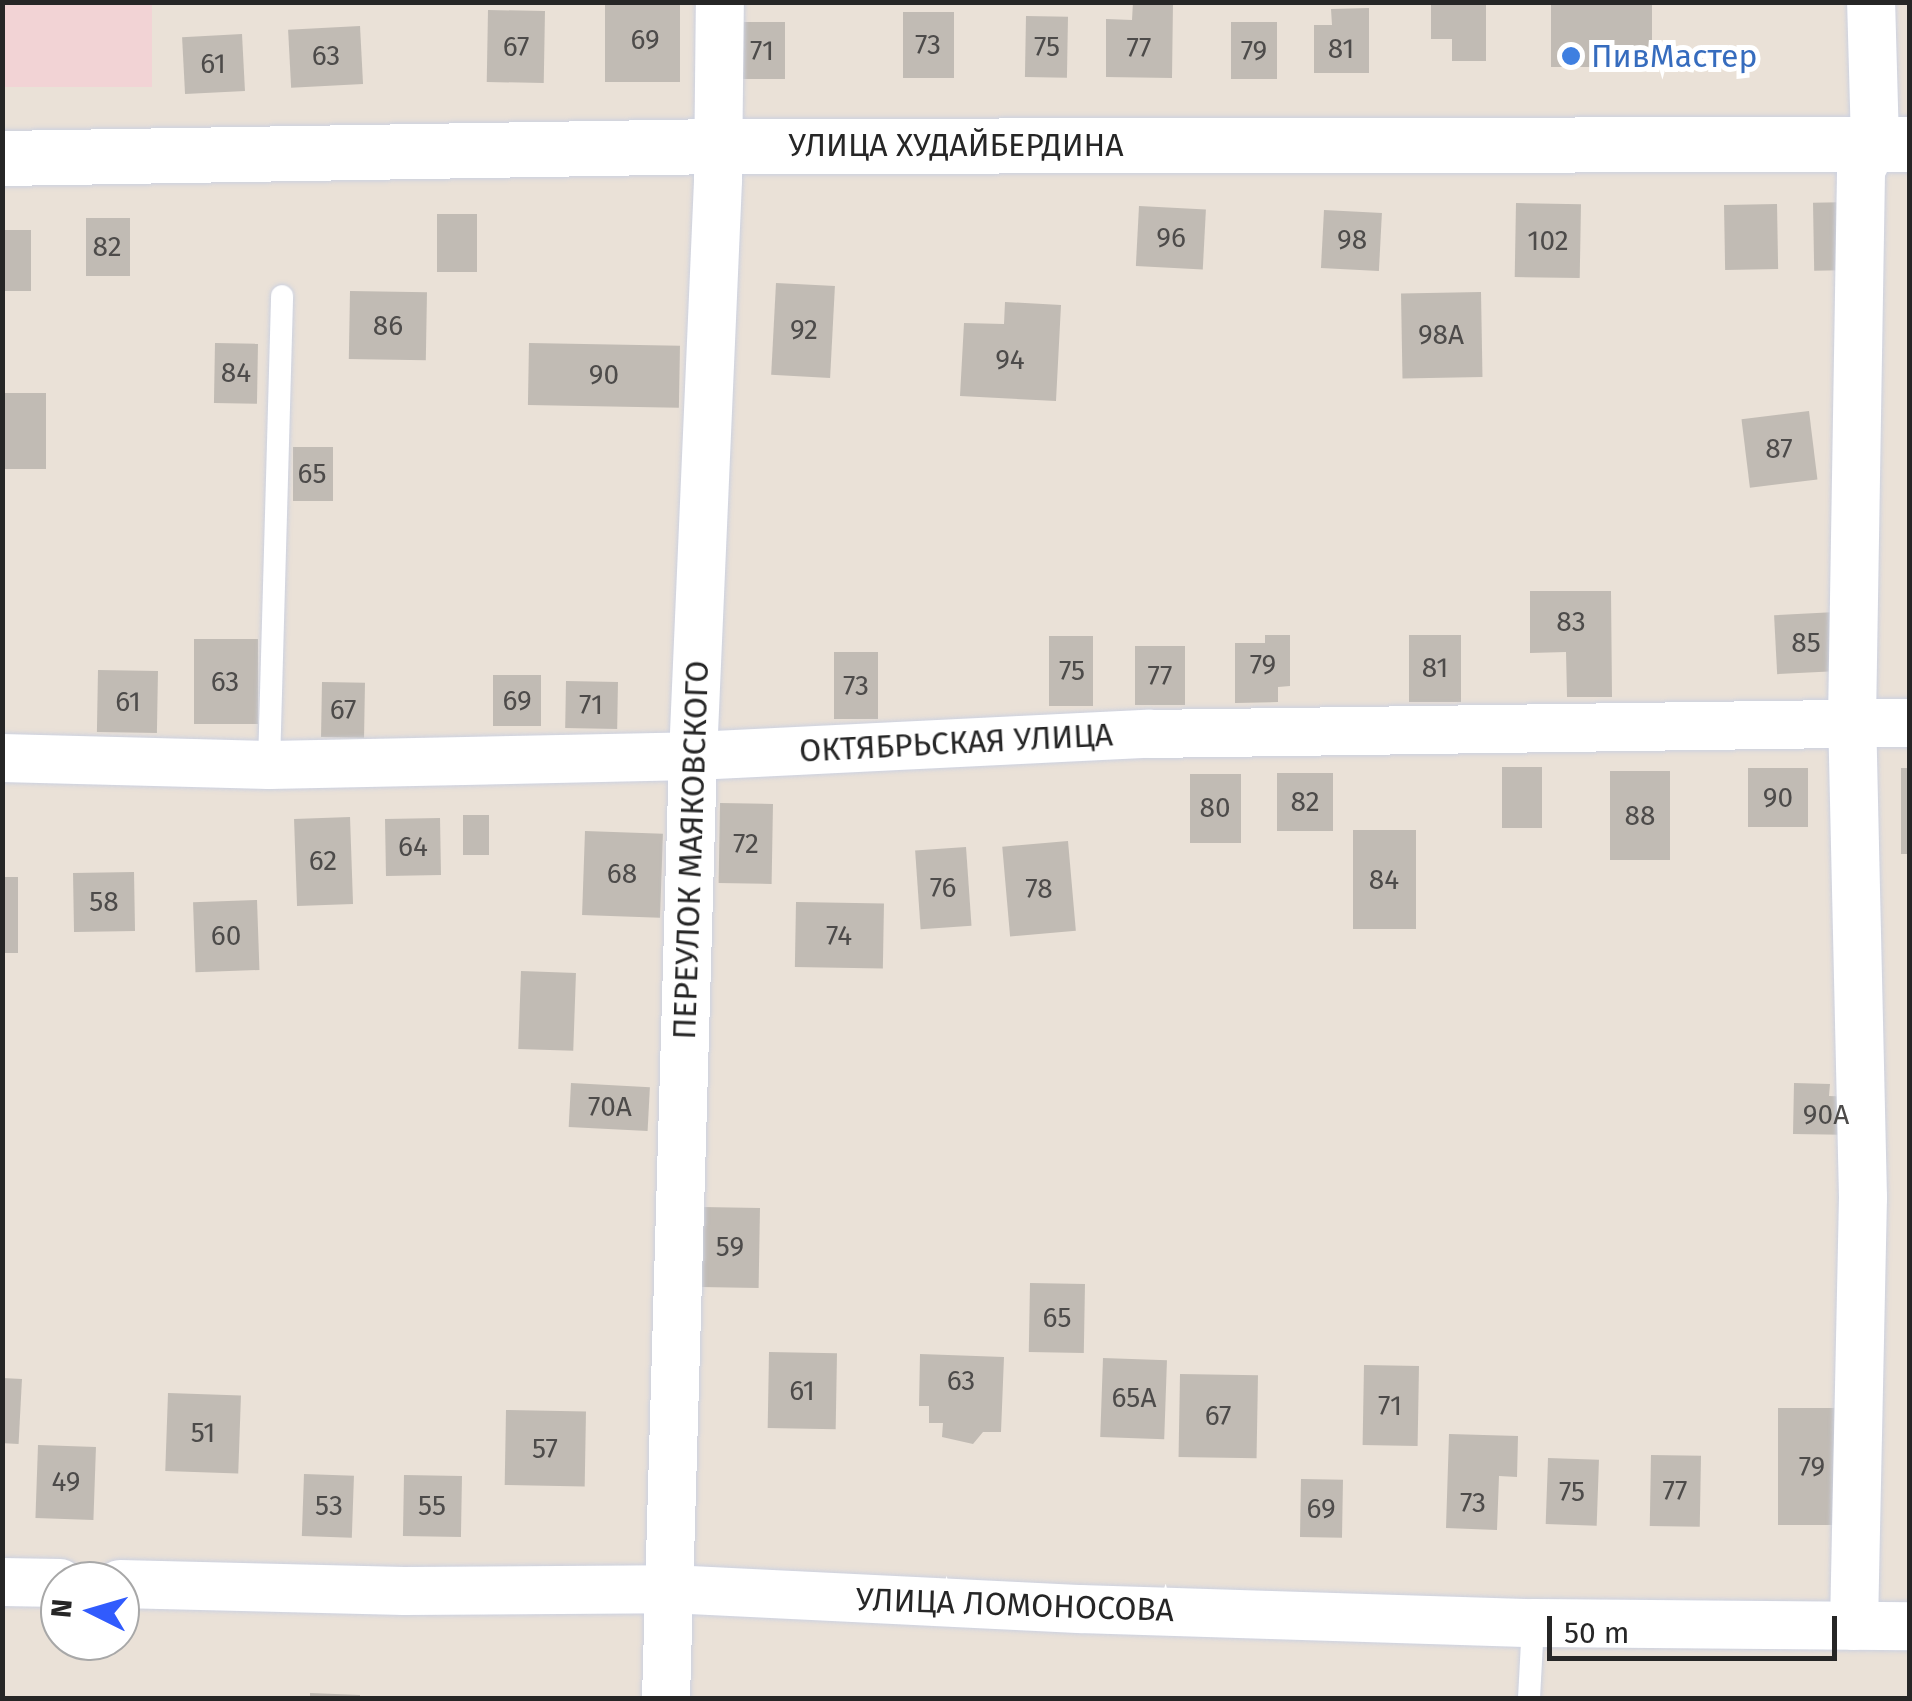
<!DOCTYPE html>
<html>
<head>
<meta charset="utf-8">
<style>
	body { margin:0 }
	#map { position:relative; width:1912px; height:1701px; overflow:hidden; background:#eae1d7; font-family:"Fira Sans",sans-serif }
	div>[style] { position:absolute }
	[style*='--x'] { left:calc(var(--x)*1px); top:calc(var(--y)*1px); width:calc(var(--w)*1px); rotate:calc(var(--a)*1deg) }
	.medical>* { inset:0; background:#f2d3d5; transform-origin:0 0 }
	.building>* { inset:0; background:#c1bbb4; transform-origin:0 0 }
	.roads { filter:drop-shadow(0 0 2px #ccd1e0) drop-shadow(0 0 2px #ccd1e0) }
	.lane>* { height:22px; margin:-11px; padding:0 11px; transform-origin:11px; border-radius:11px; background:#fff }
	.street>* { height:48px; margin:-24px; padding:0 24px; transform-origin:24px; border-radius:24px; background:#fff }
	.secondary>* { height:55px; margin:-27.5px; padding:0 27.5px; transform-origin:27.5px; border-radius:27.5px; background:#fff }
	.dots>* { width:28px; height:28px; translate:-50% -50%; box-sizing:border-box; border:5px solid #fff; border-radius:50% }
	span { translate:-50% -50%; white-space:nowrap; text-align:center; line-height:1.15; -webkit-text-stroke:10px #fff; paint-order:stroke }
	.number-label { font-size:28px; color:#4d4b4a }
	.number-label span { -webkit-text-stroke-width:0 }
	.shop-label { font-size:32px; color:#366cbe }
	.left { translate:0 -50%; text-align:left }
	.street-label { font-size:32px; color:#262626 }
	.frame { position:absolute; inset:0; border:5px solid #262626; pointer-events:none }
	.north { position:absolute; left:40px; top:1561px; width:100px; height:100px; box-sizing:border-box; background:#fff; border:2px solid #a8a8a8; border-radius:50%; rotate:275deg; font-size:28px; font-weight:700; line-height:40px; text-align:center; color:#262626 }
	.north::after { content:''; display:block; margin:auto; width:35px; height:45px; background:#315bfd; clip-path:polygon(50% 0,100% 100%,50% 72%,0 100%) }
	.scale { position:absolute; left:1547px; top:1616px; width:290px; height:45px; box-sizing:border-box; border:5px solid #262626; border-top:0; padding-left:12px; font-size:30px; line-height:35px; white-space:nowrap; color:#262626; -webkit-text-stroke:8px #fff; paint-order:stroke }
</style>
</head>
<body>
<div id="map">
	<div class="medical">
		<div style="left:2px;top:3px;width:150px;height:84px"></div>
	</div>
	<div class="building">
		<div style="left:605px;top:2px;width:75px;height:80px"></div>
		<div style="clip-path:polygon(1133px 2px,1173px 2px,1172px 78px,1106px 77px,1106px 19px,1132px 20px)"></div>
		<div style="clip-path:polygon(1431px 2px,1486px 2px,1486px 61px,1452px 61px,1452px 39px,1431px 39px)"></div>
		<div style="left:1551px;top:2px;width:101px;height:65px"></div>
		<div style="clip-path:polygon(1369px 8px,1369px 73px,1314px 73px,1314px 25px,1332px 25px,1331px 9px)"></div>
		<div style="left:488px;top:10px;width:57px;height:72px;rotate:1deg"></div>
		<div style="left:903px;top:12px;width:51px;height:66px"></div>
		<div style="left:1026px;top:16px;width:42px;height:61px;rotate:1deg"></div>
		<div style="left:740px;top:22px;width:45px;height:57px"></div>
		<div style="left:1231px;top:22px;width:46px;height:57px"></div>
		<div style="left:360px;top:26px;width:58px;height:72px;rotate:87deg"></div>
		<div style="left:242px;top:34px;width:57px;height:60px;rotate:87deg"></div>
		<div style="left:1853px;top:202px;width:68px;height:40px;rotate:89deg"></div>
		<div style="left:1516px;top:203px;width:65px;height:74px;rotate:1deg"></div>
		<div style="left:1777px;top:204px;width:65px;height:53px;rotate:89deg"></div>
		<div style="left:1139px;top:206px;width:67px;height:60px;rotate:3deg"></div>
		<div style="left:1324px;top:210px;width:58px;height:58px;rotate:3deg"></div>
		<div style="left:437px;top:214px;width:40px;height:58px"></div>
		<div style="left:86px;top:218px;width:44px;height:58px"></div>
		<div style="left:2px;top:230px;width:29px;height:61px"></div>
		<div style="left:776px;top:283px;width:59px;height:92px;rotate:3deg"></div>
		<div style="left:350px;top:291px;width:77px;height:68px;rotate:1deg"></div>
		<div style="left:1481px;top:292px;width:85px;height:80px;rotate:89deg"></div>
		<div style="clip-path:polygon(1005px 302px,1061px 305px,1056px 401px,960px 396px,964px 323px,1004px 324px)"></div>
		<div style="left:215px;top:343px;width:43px;height:60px;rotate:1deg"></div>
		<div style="left:529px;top:343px;width:151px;height:62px;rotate:1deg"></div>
		<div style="left:2px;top:393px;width:44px;height:76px"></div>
		<div style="left:1809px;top:411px;width:69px;height:68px;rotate:83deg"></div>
		<div style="left:293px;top:447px;width:40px;height:54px"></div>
		<div style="clip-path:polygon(1530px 591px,1611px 591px,1612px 697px,1567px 697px,1566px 652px,1530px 653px)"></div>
		<div style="left:1836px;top:612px;width:59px;height:62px;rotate:87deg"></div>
		<div style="clip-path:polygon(1265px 635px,1290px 635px,1290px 686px,1278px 687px,1278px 702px,1235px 703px,1235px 643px,1265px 643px)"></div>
		<div style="left:1409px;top:635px;width:52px;height:67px"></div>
		<div style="left:1049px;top:636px;width:44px;height:70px"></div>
		<div style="left:194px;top:639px;width:64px;height:85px"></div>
		<div style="left:1135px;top:646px;width:50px;height:59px"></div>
		<div style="left:878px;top:652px;width:67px;height:44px;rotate:90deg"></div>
		<div style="left:98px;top:670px;width:60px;height:62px;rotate:1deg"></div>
		<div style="left:493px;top:675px;width:48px;height:51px"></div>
		<div style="left:566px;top:681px;width:52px;height:47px;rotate:1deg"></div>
		<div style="left:322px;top:682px;width:43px;height:55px;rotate:1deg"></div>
		<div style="left:1502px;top:767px;width:40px;height:61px"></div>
		<div style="left:1748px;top:768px;width:60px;height:59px"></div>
		<div style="left:1910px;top:768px;width:86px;height:9px;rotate:90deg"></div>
		<div style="left:1610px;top:771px;width:60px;height:89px"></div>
		<div style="left:1277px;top:773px;width:56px;height:58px"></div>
		<div style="left:1190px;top:774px;width:51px;height:69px"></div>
		<div style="left:720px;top:803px;width:53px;height:80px;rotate:1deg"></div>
		<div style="left:463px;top:815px;width:26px;height:40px"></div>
		<div style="left:350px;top:817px;width:87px;height:56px;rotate:88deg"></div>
		<div style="left:440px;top:818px;width:57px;height:55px;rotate:89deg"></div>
		<div style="left:1353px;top:830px;width:63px;height:99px"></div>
		<div style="left:585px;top:831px;width:78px;height:84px;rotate:2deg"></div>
		<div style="left:1068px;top:841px;width:90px;height:66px;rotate:85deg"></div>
		<div style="left:966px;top:847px;width:79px;height:51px;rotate:86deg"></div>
		<div style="left:134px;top:872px;width:59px;height:61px;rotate:89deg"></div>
		<div style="left:2px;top:877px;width:16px;height:76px"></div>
		<div style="left:257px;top:900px;width:70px;height:64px;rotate:88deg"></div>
		<div style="left:796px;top:902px;width:88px;height:65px;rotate:1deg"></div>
		<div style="left:521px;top:971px;width:55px;height:78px;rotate:2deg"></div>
		<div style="left:571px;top:1083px;width:79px;height:44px;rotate:3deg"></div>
		<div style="clip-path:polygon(1794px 1083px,1830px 1084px,1829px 1096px,1858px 1097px,1858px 1135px,1793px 1134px)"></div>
		<div style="left:702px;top:1207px;width:58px;height:80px;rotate:1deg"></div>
		<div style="left:1030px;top:1283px;width:55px;height:69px;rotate:1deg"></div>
		<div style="left:769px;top:1352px;width:68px;height:76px;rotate:1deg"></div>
		<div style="clip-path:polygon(920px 1354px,1004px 1357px,1001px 1432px,983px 1432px,973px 1444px,942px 1437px,943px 1423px,929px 1423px,929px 1406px,919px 1406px)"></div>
		<div style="left:1103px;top:1358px;width:64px;height:79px;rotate:2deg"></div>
		<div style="left:1364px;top:1365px;width:55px;height:80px;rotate:1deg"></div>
		<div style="left:1180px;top:1374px;width:78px;height:83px;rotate:1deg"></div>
		<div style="left:2px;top:1378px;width:20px;height:65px;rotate:3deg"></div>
		<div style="left:168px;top:1393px;width:73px;height:78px;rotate:2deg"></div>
		<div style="left:1778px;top:1408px;width:68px;height:117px"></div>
		<div style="left:506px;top:1410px;width:80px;height:75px;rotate:1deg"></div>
		<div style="clip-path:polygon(1449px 1434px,1518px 1436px,1517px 1477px,1499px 1476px,1497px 1530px,1446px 1528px)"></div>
		<div style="left:38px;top:1445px;width:58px;height:73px;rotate:2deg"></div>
		<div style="left:1651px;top:1455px;width:50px;height:71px;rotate:1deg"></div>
		<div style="left:1548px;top:1458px;width:51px;height:66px;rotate:2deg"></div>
		<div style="left:304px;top:1474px;width:50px;height:62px;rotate:2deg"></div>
		<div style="left:404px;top:1475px;width:58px;height:61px;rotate:1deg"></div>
		<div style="left:1301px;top:1479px;width:42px;height:58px;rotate:1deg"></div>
		<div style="clip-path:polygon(310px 1693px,360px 1695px,360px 1698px,310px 1698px)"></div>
	</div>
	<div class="roads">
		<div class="lane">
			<div style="--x:269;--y:765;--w:469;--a:-88.4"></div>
			<div style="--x:1529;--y:1698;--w:75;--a:-86.9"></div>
		</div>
		<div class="street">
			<div style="--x:2;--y:758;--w:267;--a:1.5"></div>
			<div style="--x:269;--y:765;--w:424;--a:-1.2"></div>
			<div style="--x:693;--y:756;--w:456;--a:-2.8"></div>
			<div style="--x:1148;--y:734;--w:762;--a:-0.83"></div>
			<div style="--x:2;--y:1582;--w:58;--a:1"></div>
			<div style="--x:120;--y:1584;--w:284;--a:1.4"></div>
			<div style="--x:404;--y:1591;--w:264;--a:-0.4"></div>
			<div style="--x:668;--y:1589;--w:412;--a:2.8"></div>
			<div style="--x:1080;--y:1609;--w:453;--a:1.8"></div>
			<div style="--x:1533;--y:1623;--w:377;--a:0.5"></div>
			<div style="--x:1854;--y:1626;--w:428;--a:-88.8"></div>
			<div style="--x:1863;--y:1198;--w:477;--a:-91.3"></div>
			<div style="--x:1852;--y:721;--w:551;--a:-89.06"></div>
			<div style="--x:1861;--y:170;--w:31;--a:-63"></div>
			<div style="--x:1875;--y:142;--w:140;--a:-91.6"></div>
			<div style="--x:666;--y:1698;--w:942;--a:-88.36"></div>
			<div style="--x:693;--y:756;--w:577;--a:-87.51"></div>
			<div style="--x:718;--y:180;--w:178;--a:-89.4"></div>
		</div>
		<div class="secondary">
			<div style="--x:2;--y:158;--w:716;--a:-0.96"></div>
			<div style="--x:718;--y:146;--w:1192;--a:-0.1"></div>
		</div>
	</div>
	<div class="dots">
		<div style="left:1571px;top:56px;background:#3f7fe0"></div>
	</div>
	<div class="number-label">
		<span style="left:645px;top:40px">69</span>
		<span style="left:928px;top:45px">73</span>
		<span style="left:516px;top:47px">67</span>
		<span style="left:1047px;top:47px">75</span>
		<span style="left:1139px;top:48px">77</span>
		<span style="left:1341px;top:49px">81</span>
		<span style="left:762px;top:51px">71</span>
		<span style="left:1254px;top:51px">79</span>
		<span style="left:326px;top:56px">63</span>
		<span style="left:213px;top:64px">61</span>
		<span style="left:1171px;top:238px">96</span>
		<span style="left:1352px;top:240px">98</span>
		<span style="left:1548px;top:241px">102</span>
		<span style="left:107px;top:247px">82</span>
		<span style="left:388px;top:326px">86</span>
		<span style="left:804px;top:330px">92</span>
		<span style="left:1441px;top:335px">98А</span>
		<span style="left:1010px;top:360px">94</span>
		<span style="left:236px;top:373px">84</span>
		<span style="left:604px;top:375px">90</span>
		<span style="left:1779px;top:449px">87</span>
		<span style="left:312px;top:474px">65</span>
		<span style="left:1571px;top:622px">83</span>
		<span style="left:1806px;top:643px">85</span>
		<span style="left:1263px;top:665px">79</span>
		<span style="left:1435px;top:668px">81</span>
		<span style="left:1072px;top:671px">75</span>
		<span style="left:1160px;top:676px">77</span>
		<span style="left:225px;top:682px">63</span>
		<span style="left:856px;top:686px">73</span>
		<span style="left:517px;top:701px">69</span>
		<span style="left:128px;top:702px">61</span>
		<span style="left:591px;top:705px">71</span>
		<span style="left:343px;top:710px">67</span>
		<span style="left:1778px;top:798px">90</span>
		<span style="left:1305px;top:802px">82</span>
		<span style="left:1215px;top:808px">80</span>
		<span style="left:1640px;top:816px">88</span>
		<span style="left:746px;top:844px">72</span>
		<span style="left:413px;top:847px">64</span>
		<span style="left:323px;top:861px">62</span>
		<span style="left:622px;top:874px">68</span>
		<span style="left:1384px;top:880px">84</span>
		<span style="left:943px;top:888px">76</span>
		<span style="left:1039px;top:889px">78</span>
		<span style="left:104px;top:902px">58</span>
		<span style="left:226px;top:936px">60</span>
		<span style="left:839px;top:936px">74</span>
		<span style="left:610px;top:1107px">70А</span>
		<span style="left:1826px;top:1115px">90А</span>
		<span style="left:730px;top:1247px">59</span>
		<span style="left:1057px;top:1318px">65</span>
		<span style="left:961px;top:1381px">63</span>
		<span style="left:802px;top:1391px">61</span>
		<span style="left:1134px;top:1398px">65А</span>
		<span style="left:1390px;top:1406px">71</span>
		<span style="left:1218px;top:1416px">67</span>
		<span style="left:203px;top:1433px">51</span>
		<span style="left:545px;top:1449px">57</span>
		<span style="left:1812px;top:1467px">79</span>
		<span style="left:66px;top:1482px">49</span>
		<span style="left:1675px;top:1491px">77</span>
		<span style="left:1572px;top:1492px">75</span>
		<span style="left:1473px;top:1503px">73</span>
		<span style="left:329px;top:1506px">53</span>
		<span style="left:432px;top:1506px">55</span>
		<span style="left:1321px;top:1509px">69</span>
	</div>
	<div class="shop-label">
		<span class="left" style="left:1591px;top:56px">ПивМастер</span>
	</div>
	<div class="street-label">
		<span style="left:956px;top:145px">УЛИЦА ХУДАЙБЕРДИНА</span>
		<span style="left:956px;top:743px;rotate:-3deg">ОКТЯБРЬСКАЯ УЛИЦА</span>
		<span style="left:691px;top:850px;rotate:-88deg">ПЕРЕУЛОК МАЯКОВСКОГО</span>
		<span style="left:1015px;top:1605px;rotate:2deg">УЛИЦА ЛОМОНОСОВА</span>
	</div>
	<div class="frame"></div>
	<div class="north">N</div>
	<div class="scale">50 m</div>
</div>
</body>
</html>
